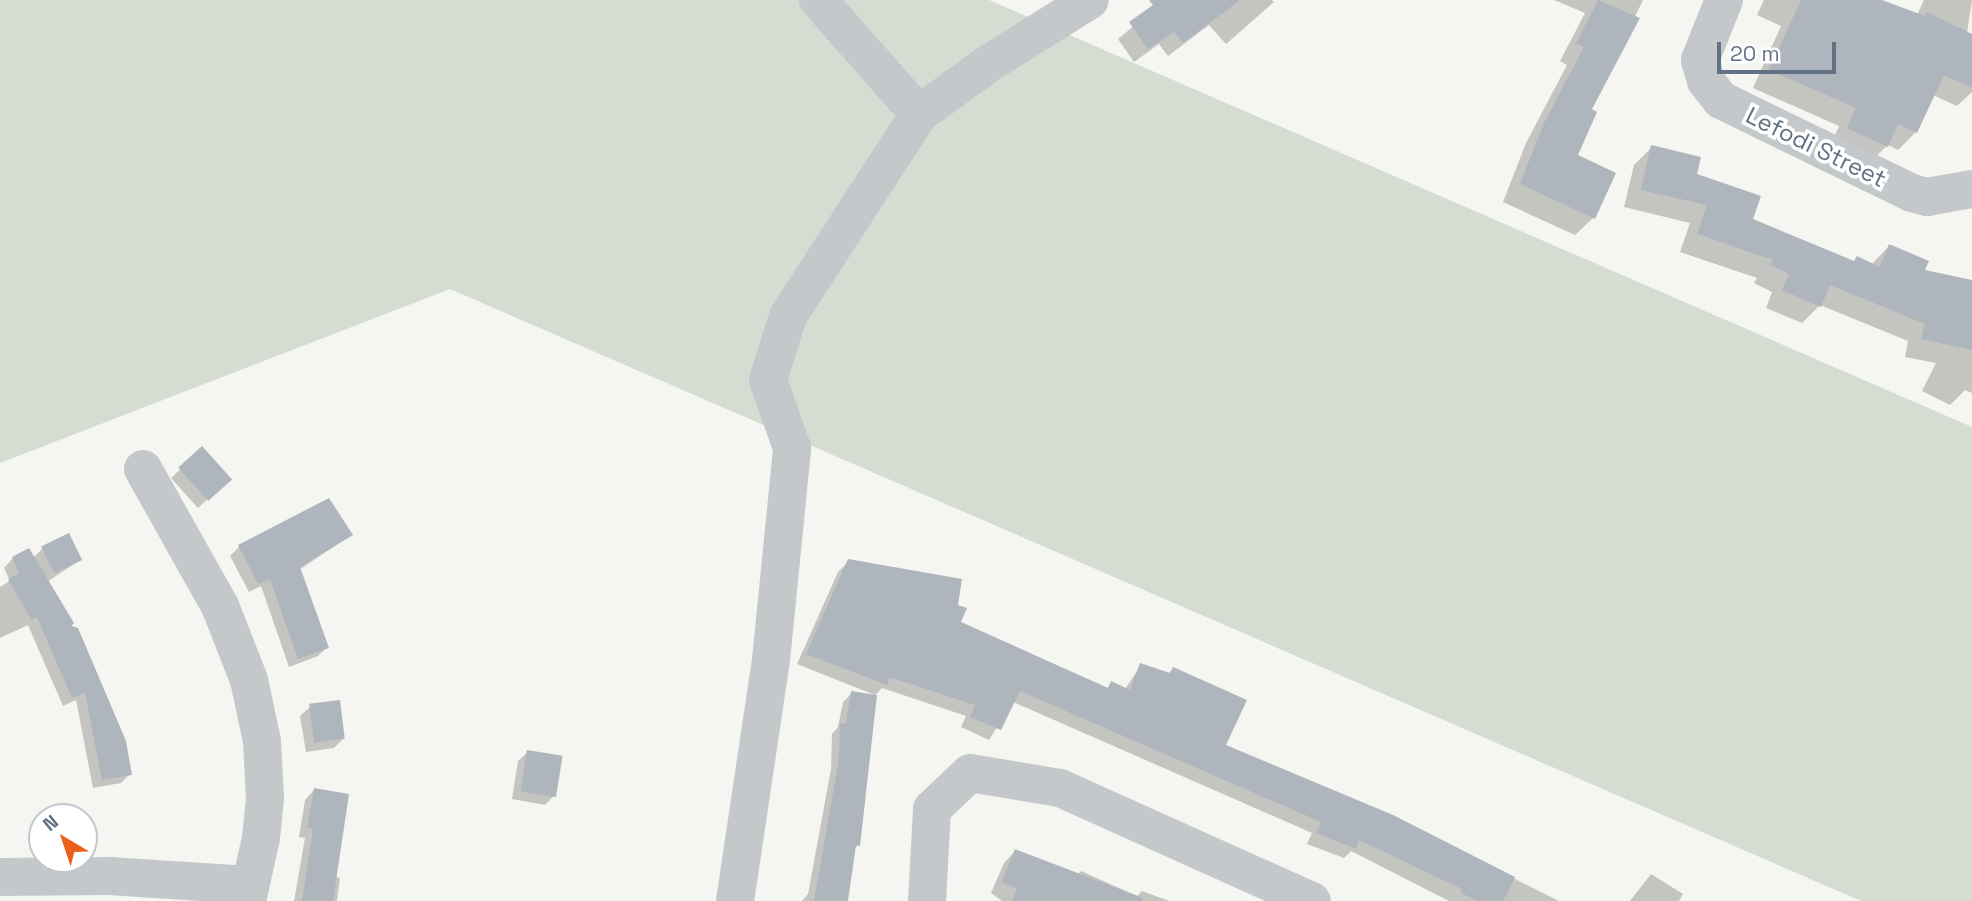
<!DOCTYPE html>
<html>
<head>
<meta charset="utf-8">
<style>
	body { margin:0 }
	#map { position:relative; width:1972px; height:901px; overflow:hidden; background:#f5f5f1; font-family:"Space Grotesk",sans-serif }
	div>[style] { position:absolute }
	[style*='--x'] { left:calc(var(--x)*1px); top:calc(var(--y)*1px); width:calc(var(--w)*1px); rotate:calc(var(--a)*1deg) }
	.green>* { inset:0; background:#d5ddd2 }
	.shadow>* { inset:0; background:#0003 }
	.building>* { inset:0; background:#afb5bc; transform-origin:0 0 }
	.minor>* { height:38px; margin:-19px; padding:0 19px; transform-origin:19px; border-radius:19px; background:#c4c8cb }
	span { translate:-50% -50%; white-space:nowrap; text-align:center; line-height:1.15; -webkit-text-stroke:7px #fff; paint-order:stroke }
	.street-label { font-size:24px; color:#627284 }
	.north { position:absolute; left:28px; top:803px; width:70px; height:70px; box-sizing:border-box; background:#fff; border:2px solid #c0c7ce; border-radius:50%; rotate:321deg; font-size:19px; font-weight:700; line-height:28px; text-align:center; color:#627284 }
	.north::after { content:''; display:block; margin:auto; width:24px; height:32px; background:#ed5f19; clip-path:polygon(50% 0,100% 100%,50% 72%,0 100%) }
	.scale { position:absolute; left:1717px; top:42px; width:119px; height:32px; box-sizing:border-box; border:4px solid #627284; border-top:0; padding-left:9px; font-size:21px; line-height:24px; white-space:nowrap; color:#627284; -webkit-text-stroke:5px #fff; paint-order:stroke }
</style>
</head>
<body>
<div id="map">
	<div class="green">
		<div style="clip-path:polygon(0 0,989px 0,1972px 427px,1972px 901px,1861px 901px,450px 289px,0 463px)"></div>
	</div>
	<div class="shadow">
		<div style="clip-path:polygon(1165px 0,1272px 0,1274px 2px,1226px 44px,1209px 25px,1168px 56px,1159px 44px,1134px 62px,1118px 39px)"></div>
		<div style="clip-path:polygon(1554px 0,1643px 0,1590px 110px,1575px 156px,1593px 218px,1575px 235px,1503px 202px,1526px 143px,1567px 65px,1560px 61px,1585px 13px)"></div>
		<div style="clip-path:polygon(1764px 0,1877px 0,1917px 15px,1924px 0,1972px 0,1967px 33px,1972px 36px,1972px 92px,1957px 106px,1933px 95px,1916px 132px,1898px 150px,1888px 145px,1869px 163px,1830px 146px,1839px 126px,1753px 88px,1781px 26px,1757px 15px)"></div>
		<div style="clip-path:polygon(1652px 147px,1751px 220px,1853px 262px,1871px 265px,1889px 246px,1923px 271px,1972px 282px,1972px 393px,1965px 390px,1950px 405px,1922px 391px,1936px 363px,1905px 357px,1908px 341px,1820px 305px,1802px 323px,1766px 308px,1772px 292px,1754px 283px,1757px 278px,1680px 252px,1690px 223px,1624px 207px,1634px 165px)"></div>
		<div style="clip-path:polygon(202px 449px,221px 487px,198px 508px,171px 478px)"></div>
		<div style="clip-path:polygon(351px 535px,299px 570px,327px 647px,318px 656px,289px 667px,261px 586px,249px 592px,230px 556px,239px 547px)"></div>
		<div style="clip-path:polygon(42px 549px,80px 560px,47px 582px,130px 774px,121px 783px,93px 788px,76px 700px,63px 706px,28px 625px,0 638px,0 587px,10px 581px,4px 568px,13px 558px,33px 558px)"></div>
		<div style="clip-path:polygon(849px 561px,956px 606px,959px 623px,1106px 689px,1112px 683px,1125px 689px,1141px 665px,1168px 674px,1173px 669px,1224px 746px,1392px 817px,1559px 901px,1449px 901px,1351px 851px,1344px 858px,1307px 844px,1312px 833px,1013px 702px,989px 740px,961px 727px,966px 716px,882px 688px,875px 695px,797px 664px,838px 572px)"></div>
		<div style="clip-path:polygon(852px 693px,858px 845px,854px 850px,846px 901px,802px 901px,808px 894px,831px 769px,832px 734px,838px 727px,843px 702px)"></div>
		<div style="clip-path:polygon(310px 707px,343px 739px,334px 748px,306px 752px,300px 716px)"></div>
		<div style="clip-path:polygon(528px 752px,554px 796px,545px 805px,512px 799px,518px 761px)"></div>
		<div style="clip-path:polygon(314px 790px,335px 877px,340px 878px,337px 901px,294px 901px,305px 838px,299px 837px,305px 800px)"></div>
		<div style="clip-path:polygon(1015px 851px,1077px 875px,1081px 871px,1137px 896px,1142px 891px,1169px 901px,1002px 901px,991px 893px,1004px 863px)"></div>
		<div style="clip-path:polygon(1651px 874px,1683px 894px,1679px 901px,1630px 901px)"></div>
	</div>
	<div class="building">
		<div style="clip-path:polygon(1149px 0,1240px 0,1183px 43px,1174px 32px,1148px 49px,1129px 22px,1153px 5px)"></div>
		<div style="clip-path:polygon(1598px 0,1640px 18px,1592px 109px,1597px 112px,1578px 155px,1616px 173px,1595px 219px,1520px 184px,1544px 123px,1584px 47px,1576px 43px)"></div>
		<div style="clip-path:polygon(1801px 0,1882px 0,1925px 16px,1927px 12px,1972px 34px,1972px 88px,1944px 75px,1917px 133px,1898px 124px,1888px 147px,1847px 128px,1856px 108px,1769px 70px)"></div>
		<div style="clip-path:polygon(1651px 145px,1701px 157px,1697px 174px,1761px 196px,1753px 219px,1854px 261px,1857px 256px,1880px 267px,1889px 244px,1929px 261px,1925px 270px,1972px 280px,1972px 350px,1921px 339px,1925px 324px,1830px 285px,1821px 307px,1782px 290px,1789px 274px,1770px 265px,1773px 260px,1697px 234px,1707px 205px,1641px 190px)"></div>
		<div style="left:202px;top:446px;width:45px;height:32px;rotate:48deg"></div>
		<div style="clip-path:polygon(329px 498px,353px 535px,300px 567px,329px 648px,298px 659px,270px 579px,258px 584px,238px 545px)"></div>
		<div style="left:69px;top:533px;width:30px;height:31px;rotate:64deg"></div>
		<div style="clip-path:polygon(29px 548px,74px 623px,71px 626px,78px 628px,126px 741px,132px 775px,102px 780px,85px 693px,72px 698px,37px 617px,32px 620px,8px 580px,19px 573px,12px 557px)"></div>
		<div style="clip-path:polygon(848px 559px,962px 579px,958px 605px,967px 608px,961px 622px,1108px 688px,1111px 681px,1130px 690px,1140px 663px,1170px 673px,1173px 667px,1247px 700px,1226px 745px,1393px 815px,1515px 877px,1503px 901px,1478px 901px,1461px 893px,1462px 889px,1359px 840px,1356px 849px,1316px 833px,1321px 822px,1020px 691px,1001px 730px,970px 717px,975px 705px,889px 677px,887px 685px,806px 654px)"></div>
		<div style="clip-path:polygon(851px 691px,877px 695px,860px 846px,856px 845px,848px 901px,814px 901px,839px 759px,840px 723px,846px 724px)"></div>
		<div style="left:340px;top:700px;width:39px;height:31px;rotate:83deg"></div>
		<div style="left:527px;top:750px;width:36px;height:42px;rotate:9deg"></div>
		<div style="clip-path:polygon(314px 788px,349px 794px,333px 901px,302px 901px,313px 829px,307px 828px)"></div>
		<div style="clip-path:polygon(1015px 849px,1143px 898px,1142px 901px,1012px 901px,1017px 888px,1002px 882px)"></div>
	</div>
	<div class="minor">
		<div style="--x:818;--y:0;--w:152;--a:48.5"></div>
		<div style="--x:1724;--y:0;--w:65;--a:111.8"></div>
		<div style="--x:1700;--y:60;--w:22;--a:74"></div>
		<div style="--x:1706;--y:81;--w:24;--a:52"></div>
		<div style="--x:1721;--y:100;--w:212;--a:26"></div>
		<div style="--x:1912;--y:193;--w:16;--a:15"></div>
		<div style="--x:1927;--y:197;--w:46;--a:-10.1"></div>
		<div style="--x:143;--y:469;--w:157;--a:60.7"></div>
		<div style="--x:220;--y:606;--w:79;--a:68.6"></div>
		<div style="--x:249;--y:680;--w:62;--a:78"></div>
		<div style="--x:262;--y:741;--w:57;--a:87"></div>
		<div style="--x:265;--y:798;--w:40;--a:95.7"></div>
		<div style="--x:261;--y:838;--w:65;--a:102.5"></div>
		<div style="--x:0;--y:877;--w:109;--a:-0.5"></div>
		<div style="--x:109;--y:876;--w:140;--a:3.7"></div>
		<div style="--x:735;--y:901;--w:244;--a:-81.5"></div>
		<div style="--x:771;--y:660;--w:213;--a:-84.3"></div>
		<div style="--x:792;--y:448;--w:72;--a:-109.4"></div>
		<div style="--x:768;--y:380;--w:67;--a:-72.6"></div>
		<div style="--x:788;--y:316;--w:241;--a:-57"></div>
		<div style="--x:919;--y:114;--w:85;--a:-35.9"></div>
		<div style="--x:988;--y:64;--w:120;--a:-32.1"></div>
		<div style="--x:927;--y:901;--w:92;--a:-86.9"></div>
		<div style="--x:932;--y:809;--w:52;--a:-43.5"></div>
		<div style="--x:970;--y:773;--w:91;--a:9.5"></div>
		<div style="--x:1060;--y:788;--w:276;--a:24.2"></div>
	</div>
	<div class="street-label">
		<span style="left:1816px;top:147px;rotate:26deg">Lefodi Street</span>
	</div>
	<div class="north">N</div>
	<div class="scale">20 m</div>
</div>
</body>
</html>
